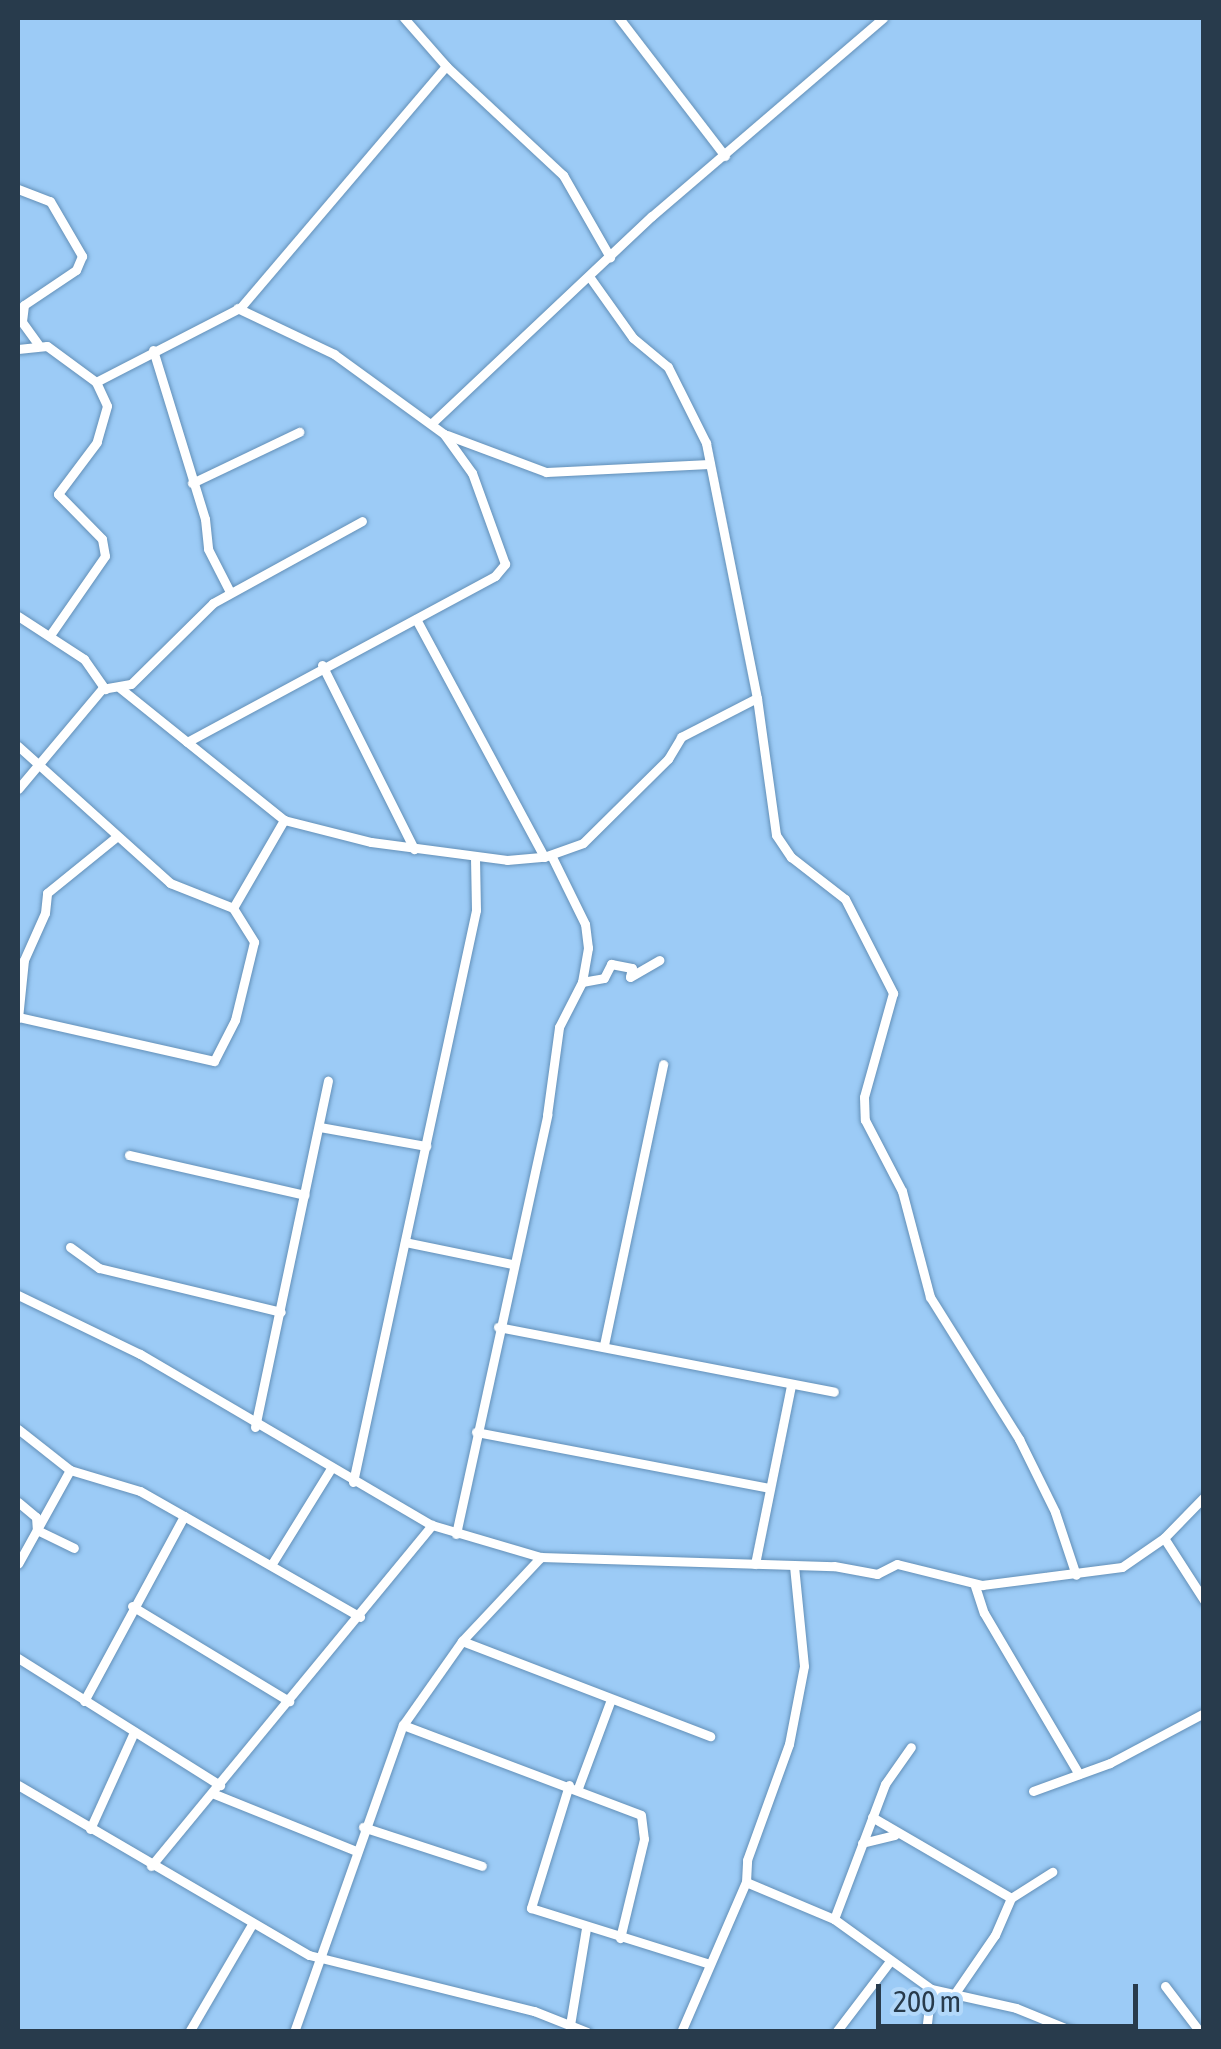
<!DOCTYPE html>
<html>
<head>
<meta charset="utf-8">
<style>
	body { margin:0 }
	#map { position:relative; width:1221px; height:2049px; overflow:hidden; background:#9ccbf6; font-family:"Asap Condensed",sans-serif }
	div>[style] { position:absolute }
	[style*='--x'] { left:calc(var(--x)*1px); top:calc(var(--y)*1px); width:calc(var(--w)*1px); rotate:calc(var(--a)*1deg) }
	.roads { filter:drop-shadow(0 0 2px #6390b8) drop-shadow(0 0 2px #6390b8) }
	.minor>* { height:9px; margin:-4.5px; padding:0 4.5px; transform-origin:4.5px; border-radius:4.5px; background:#fff }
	span { translate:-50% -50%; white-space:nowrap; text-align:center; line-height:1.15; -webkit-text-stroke:8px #b2d8fa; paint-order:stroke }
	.frame { position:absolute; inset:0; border:20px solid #283b4c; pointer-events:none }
	.scale { position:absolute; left:876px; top:1984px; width:262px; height:45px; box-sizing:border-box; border:5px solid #283b4c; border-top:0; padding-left:12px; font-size:30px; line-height:35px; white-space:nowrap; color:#283b4c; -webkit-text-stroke:8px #b2d8fa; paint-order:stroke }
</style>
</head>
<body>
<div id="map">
	<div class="roads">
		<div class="minor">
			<div style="--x:404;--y:18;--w:64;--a:48.8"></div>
			<div style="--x:446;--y:66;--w:160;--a:43"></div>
			<div style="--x:563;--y:175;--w:95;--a:60.2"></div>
			<div style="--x:619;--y:18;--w:174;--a:52.5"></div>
			<div style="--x:18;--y:189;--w:34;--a:21"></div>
			<div style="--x:50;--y:201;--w:64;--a:59.8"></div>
			<div style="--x:82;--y:256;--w:15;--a:113"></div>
			<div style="--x:76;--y:270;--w:63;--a:146.1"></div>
			<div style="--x:24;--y:305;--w:17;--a:97"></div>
			<div style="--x:22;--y:322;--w:27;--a:54"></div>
			<div style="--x:591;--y:279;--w:72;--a:54.6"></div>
			<div style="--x:633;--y:338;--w:45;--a:39.6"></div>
			<div style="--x:668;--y:367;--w:85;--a:63.4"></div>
			<div style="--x:706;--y:443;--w:260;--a:78.7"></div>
			<div style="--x:757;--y:698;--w:138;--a:82.1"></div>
			<div style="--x:776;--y:835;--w:27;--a:56"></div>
			<div style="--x:791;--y:857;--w:68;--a:37.9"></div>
			<div style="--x:845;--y:899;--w:106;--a:62.9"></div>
			<div style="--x:893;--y:993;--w:108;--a:105.6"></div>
			<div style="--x:864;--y:1097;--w:23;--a:88"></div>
			<div style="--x:865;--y:1120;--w:80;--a:62.5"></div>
			<div style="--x:902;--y:1191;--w:110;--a:75.2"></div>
			<div style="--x:930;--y:1297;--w:168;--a:57.9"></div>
			<div style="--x:1019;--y:1439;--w:81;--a:63.7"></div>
			<div style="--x:1055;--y:1512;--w:66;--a:71.6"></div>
			<div style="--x:18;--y:349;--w:29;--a:-6"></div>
			<div style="--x:47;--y:346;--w:61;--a:36.3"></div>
			<div style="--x:96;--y:382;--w:26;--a:65"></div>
			<div style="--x:107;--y:406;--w:37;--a:106"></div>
			<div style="--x:97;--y:442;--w:65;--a:126.9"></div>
			<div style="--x:58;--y:494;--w:63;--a:45.6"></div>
			<div style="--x:102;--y:539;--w:17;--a:80"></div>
			<div style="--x:105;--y:556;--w:96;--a:124.8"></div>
			<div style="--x:153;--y:350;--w:177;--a:72.9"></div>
			<div style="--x:205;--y:519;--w:30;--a:84"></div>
			<div style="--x:208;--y:549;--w:48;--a:62.9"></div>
			<div style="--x:96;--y:382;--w:163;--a:-27.3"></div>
			<div style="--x:241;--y:307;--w:316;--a:-49.6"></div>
			<div style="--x:432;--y:423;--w:302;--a:-43.3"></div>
			<div style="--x:652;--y:216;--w:304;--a:-40.6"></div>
			<div style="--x:447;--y:435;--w:106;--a:20.5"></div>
			<div style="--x:546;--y:472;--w:164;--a:-2.8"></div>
			<div style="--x:192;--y:483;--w:119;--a:-25.5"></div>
			<div style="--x:18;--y:616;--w:79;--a:33.1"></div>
			<div style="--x:84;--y:659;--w:37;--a:55"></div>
			<div style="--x:416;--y:619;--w:270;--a:61.7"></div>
			<div style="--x:322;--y:665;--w:206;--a:63.4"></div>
			<div style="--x:120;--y:688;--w:211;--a:38.8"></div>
			<div style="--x:284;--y:820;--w:90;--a:14.2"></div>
			<div style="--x:371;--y:842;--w:137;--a:7.5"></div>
			<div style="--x:507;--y:860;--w:37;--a:-5"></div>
			<div style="--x:544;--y:857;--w:41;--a:-19.7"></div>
			<div style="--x:583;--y:843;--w:120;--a:-44.7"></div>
			<div style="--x:668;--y:759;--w:26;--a:-59"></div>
			<div style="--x:681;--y:737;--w:85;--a:-27.2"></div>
			<div style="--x:187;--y:742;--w:350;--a:-28.3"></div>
			<div style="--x:495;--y:576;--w:16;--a:-50"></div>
			<div style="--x:505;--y:564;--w:97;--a:-109.9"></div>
			<div style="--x:472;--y:473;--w:48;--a:-125.7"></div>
			<div style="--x:444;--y:434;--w:136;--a:-144"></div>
			<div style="--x:334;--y:354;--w:107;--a:-154.6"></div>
			<div style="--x:18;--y:746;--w:205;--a:42"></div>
			<div style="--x:170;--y:883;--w:68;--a:21.6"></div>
			<div style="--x:233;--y:908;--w:40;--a:58"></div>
			<div style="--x:254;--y:942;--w:80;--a:103.7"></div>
			<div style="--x:235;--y:1020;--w:46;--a:117.1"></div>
			<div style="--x:214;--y:1061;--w:200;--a:-167.3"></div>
			<div style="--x:18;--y:789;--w:131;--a:-50"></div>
			<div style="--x:102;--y:689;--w:29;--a:-10"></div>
			<div style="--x:131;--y:684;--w:115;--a:-44.6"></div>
			<div style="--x:213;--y:603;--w:170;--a:-28.8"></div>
			<div style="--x:233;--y:908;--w:102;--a:-59.9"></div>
			<div style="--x:582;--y:982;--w:22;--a:-10"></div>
			<div style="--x:604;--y:978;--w:16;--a:-63"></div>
			<div style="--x:611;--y:964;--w:21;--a:11"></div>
			<div style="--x:632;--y:968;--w:9;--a:103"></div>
			<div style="--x:630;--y:977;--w:34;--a:-30"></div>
			<div style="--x:18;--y:1018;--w:58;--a:-84.1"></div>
			<div style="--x:24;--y:960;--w:51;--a:-65.9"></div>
			<div style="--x:45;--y:913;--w:20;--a:-84"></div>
			<div style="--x:47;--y:893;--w:87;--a:-39"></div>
			<div style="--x:320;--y:1127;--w:108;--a:10.2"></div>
			<div style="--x:129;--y:1155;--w:180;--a:12.8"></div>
			<div style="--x:405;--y:1242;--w:109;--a:11.6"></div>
			<div style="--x:70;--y:1247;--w:36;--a:36"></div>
			<div style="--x:99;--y:1268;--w:187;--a:13.6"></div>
			<div style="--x:18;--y:1295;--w:136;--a:25.8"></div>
			<div style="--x:140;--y:1354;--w:338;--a:30.4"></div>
			<div style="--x:432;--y:1525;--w:114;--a:16.4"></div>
			<div style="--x:541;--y:1557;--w:293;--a:1.8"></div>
			<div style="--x:834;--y:1566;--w:44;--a:10.5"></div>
			<div style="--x:877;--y:1574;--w:22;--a:-27"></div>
			<div style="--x:897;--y:1564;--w:88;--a:13.9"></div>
			<div style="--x:982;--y:1585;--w:141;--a:-7.3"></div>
			<div style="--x:1122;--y:1567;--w:51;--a:-34.6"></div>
			<div style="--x:1164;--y:1538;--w:57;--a:-45.7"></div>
			<div style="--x:498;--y:1327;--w:342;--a:10.9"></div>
			<div style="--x:604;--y:1345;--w:287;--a:-78.1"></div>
			<div style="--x:255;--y:1427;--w:354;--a:-78.1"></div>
			<div style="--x:18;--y:1429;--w:66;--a:38.3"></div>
			<div style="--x:70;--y:1470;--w:107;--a:119"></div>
			<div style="--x:476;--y:1432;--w:299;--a:10.8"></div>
			<div style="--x:70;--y:1470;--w:73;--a:16.7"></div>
			<div style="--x:140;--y:1491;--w:51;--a:29.6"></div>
			<div style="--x:353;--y:1482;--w:585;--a:-77.86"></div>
			<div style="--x:476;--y:910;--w:51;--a:-91.1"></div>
			<div style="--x:18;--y:1502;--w:23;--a:40"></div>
			<div style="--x:36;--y:1517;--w:13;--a:86"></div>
			<div style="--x:37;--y:1530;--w:41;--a:25.9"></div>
			<div style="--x:456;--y:1534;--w:429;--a:-77.7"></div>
			<div style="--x:547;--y:1115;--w:89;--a:-82.2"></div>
			<div style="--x:559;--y:1027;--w:51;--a:-62.9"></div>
			<div style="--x:582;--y:982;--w:35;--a:-80"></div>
			<div style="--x:588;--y:948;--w:24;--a:-97"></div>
			<div style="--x:585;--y:924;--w:77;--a:-116.2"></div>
			<div style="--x:1164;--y:1538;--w:74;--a:57.2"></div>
			<div style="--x:273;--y:1562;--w:108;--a:-58.2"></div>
			<div style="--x:755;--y:1564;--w:183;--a:-78.6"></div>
			<div style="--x:975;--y:1586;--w:28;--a:72"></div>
			<div style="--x:984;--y:1613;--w:187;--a:59.5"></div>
			<div style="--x:132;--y:1606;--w:184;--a:31.2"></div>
			<div style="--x:462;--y:1641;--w:266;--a:21"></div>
			<div style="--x:18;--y:1658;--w:239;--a:32.2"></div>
			<div style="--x:84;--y:1701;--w:210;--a:-61.6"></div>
			<div style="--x:184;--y:1516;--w:203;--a:29.8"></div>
			<div style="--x:403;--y:1725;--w:254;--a:20.7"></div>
			<div style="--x:641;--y:1815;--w:24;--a:83"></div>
			<div style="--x:644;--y:1839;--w:102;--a:103.6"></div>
			<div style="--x:18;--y:1785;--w:337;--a:30.3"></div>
			<div style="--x:309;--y:1955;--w:232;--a:14"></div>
			<div style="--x:534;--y:2011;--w:57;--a:21.6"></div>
			<div style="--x:569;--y:1785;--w:129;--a:107.2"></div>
			<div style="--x:531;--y:1908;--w:184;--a:17.4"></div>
			<div style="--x:578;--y:1788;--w:92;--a:-69.6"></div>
			<div style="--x:1033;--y:1791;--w:82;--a:-20"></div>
			<div style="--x:1110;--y:1763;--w:106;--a:-28"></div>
			<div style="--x:212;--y:1793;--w:153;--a:21.9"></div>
			<div style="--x:872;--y:1817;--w:161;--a:30.2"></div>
			<div style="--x:363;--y:1827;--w:125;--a:18.1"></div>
			<div style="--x:90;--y:1829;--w:107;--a:-65.6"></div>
			<div style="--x:862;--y:1843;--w:34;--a:-14"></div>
			<div style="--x:151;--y:1866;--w:442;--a:-50.5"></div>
			<div style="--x:746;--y:1882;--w:95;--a:22.8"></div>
			<div style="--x:834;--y:1919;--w:120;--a:35.8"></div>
			<div style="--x:931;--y:1989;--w:87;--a:12.6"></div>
			<div style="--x:1016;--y:2008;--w:64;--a:22.1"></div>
			<div style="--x:834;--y:1919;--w:144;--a:-69.3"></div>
			<div style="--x:885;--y:1784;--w:45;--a:-54.9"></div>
			<div style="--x:1165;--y:1986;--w:58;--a:52.7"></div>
			<div style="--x:953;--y:1996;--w:74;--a:-55.5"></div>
			<div style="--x:995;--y:1935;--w:40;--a:-66.6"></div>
			<div style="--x:1011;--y:1898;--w:49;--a:-32.4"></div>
			<div style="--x:570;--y:2025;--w:98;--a:-80.6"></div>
			<div style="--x:189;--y:2032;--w:125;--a:-59.7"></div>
			<div style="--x:294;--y:2032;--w:326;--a:-70.5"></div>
			<div style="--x:403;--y:1725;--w:103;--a:-54.9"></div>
			<div style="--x:462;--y:1641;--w:115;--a:-46.8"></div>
			<div style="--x:681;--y:2032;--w:163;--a:-66.6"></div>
			<div style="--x:746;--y:1882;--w:22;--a:-87"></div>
			<div style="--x:747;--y:1860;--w:123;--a:-70.1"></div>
			<div style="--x:789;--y:1744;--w:79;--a:-79.1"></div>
			<div style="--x:804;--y:1666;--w:100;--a:-95.7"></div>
			<div style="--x:836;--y:2032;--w:89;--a:-52.7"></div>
			<div style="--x:926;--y:2032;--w:43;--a:-83.4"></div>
		</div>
	</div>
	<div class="frame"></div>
	<div class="scale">200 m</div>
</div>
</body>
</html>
